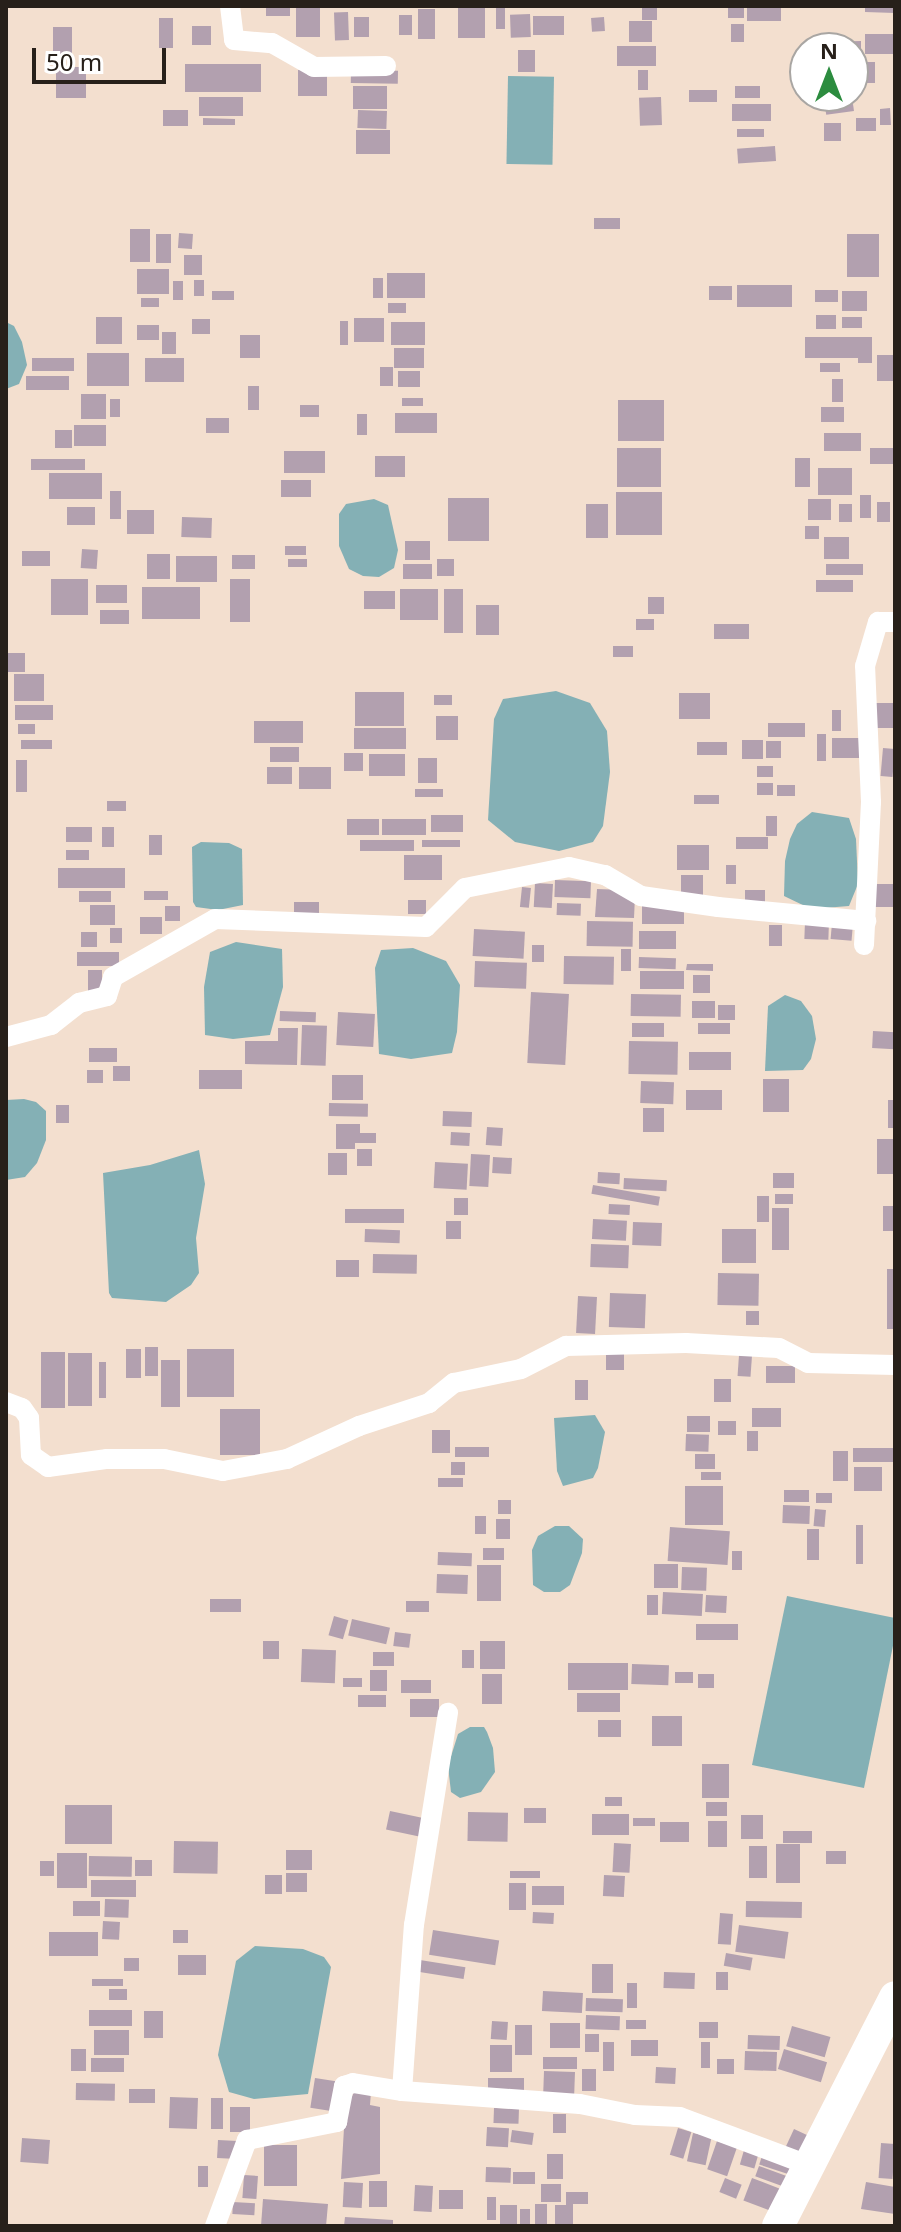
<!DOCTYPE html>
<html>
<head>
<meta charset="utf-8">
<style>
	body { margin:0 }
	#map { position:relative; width:901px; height:2232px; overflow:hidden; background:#f3dfcf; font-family:"Noto Sans",sans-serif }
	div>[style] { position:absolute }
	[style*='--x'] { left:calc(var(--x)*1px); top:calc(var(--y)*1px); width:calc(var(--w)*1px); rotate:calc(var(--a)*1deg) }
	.water>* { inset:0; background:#84b0b5; transform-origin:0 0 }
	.building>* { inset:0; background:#b2a0af; transform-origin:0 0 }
	.minor>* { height:20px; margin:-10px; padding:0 10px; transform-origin:10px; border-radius:10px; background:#fff }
	.primary>* { height:32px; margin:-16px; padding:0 16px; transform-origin:16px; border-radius:16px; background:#fff }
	span { translate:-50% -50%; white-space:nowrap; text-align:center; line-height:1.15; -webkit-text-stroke:8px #fff; paint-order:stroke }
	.frame { position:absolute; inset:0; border:8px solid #27201a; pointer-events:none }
	.north { position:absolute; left:789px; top:32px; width:80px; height:80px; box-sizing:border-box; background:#fff; border:2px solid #a9a6a3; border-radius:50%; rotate:0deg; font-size:22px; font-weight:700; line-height:32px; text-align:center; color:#27201a }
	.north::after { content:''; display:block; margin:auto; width:28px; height:36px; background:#2c8c3f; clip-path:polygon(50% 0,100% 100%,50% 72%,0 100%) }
	.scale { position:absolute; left:32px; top:48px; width:134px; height:36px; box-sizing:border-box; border:4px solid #27201a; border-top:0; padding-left:10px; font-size:24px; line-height:28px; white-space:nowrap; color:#27201a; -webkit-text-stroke:6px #fff; paint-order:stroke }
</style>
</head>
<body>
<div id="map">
	<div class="water">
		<div style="left:508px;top:76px;width:46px;height:88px;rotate:1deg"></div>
		<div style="clip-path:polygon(6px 322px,14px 326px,22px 342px,27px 365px,19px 384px,6px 389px)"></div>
		<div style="clip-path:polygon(374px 499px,388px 505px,398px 550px,394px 568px,379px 577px,363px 576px,349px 569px,339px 546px,339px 514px,346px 504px)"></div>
		<div style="clip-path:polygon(556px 691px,590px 703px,607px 731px,610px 772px,603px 826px,593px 842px,559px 851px,515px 842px,488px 820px,494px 719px,503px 699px)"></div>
		<div style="clip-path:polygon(812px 812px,849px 818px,856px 839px,858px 884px,849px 906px,811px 909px,784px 896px,785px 861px,790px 839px,797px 824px)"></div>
		<div style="clip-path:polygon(201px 842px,229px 843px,242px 849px,243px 905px,218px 910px,196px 907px,193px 902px,192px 847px)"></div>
		<div style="clip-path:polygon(236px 942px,282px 949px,283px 987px,270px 1035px,233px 1039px,205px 1035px,204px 987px,210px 952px)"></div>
		<div style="clip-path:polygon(413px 948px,446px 961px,460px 985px,457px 1032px,452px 1053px,411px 1059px,379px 1054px,375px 968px,381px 950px)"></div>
		<div style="clip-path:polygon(785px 995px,801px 1001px,812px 1016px,816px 1039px,811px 1059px,803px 1070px,765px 1071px,768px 1006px)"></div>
		<div style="clip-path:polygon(24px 1099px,36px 1102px,46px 1111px,46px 1140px,37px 1163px,25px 1177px,6px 1180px,6px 1100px)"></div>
		<div style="clip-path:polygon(199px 1150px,205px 1184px,196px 1238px,199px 1273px,191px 1285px,166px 1302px,112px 1298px,109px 1293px,103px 1173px,150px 1165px)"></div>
		<div style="clip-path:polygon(595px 1415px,605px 1432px,598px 1468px,593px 1478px,563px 1486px,557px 1471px,554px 1418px)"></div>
		<div style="clip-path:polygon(555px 1526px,569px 1526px,583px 1539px,582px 1553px,570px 1585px,560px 1592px,544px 1592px,533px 1585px,532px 1550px,538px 1536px)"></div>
		<div style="clip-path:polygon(787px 1596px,895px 1618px,895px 1636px,864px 1788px,752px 1765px)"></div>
		<div style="clip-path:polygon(470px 1727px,484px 1727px,487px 1732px,493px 1748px,495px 1772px,481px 1792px,460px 1798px,451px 1792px,448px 1766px,458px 1734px)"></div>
		<div style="clip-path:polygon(255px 1946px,303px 1949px,324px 1957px,331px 1967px,308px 2094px,254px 2099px,229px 2092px,218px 2055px,236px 1961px)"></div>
	</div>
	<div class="building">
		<div style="left:266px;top:6px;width:24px;height:10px"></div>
		<div style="left:296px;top:6px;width:24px;height:31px"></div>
		<div style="left:458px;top:6px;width:27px;height:32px"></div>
		<div style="left:642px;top:6px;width:15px;height:14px"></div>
		<div style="left:728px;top:6px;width:16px;height:12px"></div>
		<div style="left:747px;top:6px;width:34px;height:15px"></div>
		<div style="clip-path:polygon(865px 6px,895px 6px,895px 13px,865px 12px)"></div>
		<div style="left:496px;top:8px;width:9px;height:21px"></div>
		<div style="left:435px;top:9px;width:30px;height:17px;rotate:90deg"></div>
		<div style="left:348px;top:12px;width:28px;height:14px;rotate:88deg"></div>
		<div style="left:530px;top:14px;width:23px;height:20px;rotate:88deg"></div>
		<div style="left:399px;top:15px;width:13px;height:20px"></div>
		<div style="left:564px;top:16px;width:19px;height:31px;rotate:90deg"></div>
		<div style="left:354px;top:17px;width:15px;height:20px"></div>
		<div style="left:604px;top:17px;width:14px;height:13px;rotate:86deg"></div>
		<div style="left:159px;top:18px;width:14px;height:30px"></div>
		<div style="left:629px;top:21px;width:23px;height:21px"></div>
		<div style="left:731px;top:24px;width:13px;height:18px"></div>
		<div style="left:211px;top:26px;width:19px;height:19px;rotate:90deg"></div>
		<div style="left:53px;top:27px;width:19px;height:28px"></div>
		<div style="left:895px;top:34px;width:20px;height:30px;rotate:90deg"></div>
		<div style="clip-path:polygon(861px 41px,861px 54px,853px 54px,853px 48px,824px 48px,824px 42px)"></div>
		<div style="left:656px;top:46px;width:20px;height:39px;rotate:90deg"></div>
		<div style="left:518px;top:50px;width:17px;height:22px"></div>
		<div style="left:853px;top:62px;width:22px;height:21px"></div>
		<div style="left:261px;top:64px;width:28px;height:76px;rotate:90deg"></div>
		<div style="left:56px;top:67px;width:30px;height:31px"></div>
		<div style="left:298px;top:70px;width:29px;height:26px"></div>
		<div style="left:351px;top:70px;width:47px;height:13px;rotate:1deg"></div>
		<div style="left:638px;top:70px;width:10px;height:20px"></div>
		<div style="left:353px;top:86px;width:34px;height:23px"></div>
		<div style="left:760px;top:86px;width:12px;height:25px;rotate:90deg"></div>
		<div style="left:717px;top:90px;width:12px;height:28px;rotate:90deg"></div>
		<div style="left:199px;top:97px;width:44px;height:19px"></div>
		<div style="left:661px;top:97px;width:28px;height:22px;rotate:88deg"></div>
		<div style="left:771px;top:104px;width:17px;height:39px;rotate:90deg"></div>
		<div style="left:853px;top:104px;width:7px;height:28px;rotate:82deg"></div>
		<div style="clip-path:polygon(890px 108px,891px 125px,880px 125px,880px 109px)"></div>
		<div style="left:163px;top:110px;width:25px;height:16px"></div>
		<div style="left:358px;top:110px;width:29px;height:18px;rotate:2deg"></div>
		<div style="clip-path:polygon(203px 118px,235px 119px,235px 125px,203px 125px)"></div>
		<div style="left:856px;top:118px;width:20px;height:13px"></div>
		<div style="left:824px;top:123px;width:17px;height:18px"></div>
		<div style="left:764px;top:129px;width:8px;height:27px;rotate:90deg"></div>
		<div style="left:390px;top:130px;width:24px;height:34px;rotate:90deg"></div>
		<div style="left:775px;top:146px;width:15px;height:38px;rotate:86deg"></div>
		<div style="left:620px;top:218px;width:11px;height:26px;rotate:90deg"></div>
		<div style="left:130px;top:229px;width:20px;height:33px"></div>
		<div style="left:179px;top:233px;width:14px;height:15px;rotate:4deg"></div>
		<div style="left:156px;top:234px;width:15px;height:29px"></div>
		<div style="left:847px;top:234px;width:32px;height:43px"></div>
		<div style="left:184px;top:255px;width:18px;height:20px"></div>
		<div style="left:137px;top:269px;width:32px;height:25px"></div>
		<div style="left:387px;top:273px;width:38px;height:25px"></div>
		<div style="left:373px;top:278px;width:10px;height:20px"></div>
		<div style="left:194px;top:280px;width:10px;height:16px"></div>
		<div style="left:173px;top:281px;width:10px;height:19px"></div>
		<div style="left:737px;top:285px;width:55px;height:22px"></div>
		<div style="left:709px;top:286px;width:23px;height:14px"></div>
		<div style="left:815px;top:290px;width:23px;height:12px"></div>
		<div style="left:212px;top:291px;width:22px;height:9px"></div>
		<div style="left:842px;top:291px;width:25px;height:20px"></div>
		<div style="left:141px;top:298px;width:18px;height:9px"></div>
		<div style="left:388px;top:303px;width:18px;height:10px"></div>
		<div style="left:816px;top:315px;width:20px;height:14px"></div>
		<div style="left:96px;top:317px;width:26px;height:27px"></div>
		<div style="left:842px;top:317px;width:20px;height:11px"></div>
		<div style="left:354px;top:318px;width:30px;height:24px"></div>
		<div style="left:192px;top:319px;width:18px;height:15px"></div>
		<div style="left:340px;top:321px;width:8px;height:24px"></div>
		<div style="left:391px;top:322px;width:34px;height:23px"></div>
		<div style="left:137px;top:325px;width:22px;height:15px"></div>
		<div style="left:162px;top:332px;width:14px;height:22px"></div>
		<div style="left:240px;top:335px;width:20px;height:23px"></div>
		<div style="clip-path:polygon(805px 337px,872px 337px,872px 363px,858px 363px,858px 358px,805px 358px)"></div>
		<div style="left:394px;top:348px;width:30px;height:20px"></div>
		<div style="left:87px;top:353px;width:42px;height:33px"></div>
		<div style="left:877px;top:355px;width:18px;height:26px"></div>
		<div style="left:32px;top:358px;width:42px;height:13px"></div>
		<div style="left:145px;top:358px;width:39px;height:24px"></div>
		<div style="left:820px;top:363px;width:20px;height:9px"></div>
		<div style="left:380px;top:367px;width:13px;height:19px"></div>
		<div style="left:398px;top:371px;width:22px;height:16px"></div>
		<div style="left:26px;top:376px;width:43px;height:14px"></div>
		<div style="left:832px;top:379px;width:11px;height:23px"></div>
		<div style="left:248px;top:386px;width:11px;height:24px"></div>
		<div style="left:81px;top:394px;width:25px;height:25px"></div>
		<div style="left:402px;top:398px;width:21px;height:8px"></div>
		<div style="left:110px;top:399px;width:10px;height:18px"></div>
		<div style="left:618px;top:400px;width:46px;height:41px"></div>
		<div style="left:300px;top:405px;width:19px;height:12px"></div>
		<div style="left:821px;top:407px;width:23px;height:15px"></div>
		<div style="left:395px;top:413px;width:42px;height:20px"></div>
		<div style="left:357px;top:414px;width:10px;height:21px"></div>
		<div style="left:206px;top:418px;width:23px;height:15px"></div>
		<div style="left:74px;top:425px;width:32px;height:21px"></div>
		<div style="left:55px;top:430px;width:17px;height:18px"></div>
		<div style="left:824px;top:433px;width:37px;height:18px"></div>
		<div style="left:617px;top:448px;width:44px;height:39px"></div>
		<div style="left:870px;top:448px;width:25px;height:16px"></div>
		<div style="left:284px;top:451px;width:41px;height:22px"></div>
		<div style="left:375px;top:456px;width:30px;height:21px"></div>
		<div style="left:795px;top:458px;width:15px;height:29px"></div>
		<div style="left:31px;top:459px;width:54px;height:11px"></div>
		<div style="left:818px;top:468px;width:34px;height:27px"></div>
		<div style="left:49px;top:473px;width:53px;height:26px"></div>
		<div style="left:281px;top:480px;width:30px;height:17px"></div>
		<div style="left:110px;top:491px;width:11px;height:28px"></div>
		<div style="left:616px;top:492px;width:46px;height:43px"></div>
		<div style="left:860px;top:495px;width:11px;height:23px"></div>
		<div style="left:448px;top:498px;width:41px;height:43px"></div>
		<div style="left:808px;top:499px;width:23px;height:21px"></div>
		<div style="left:877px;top:502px;width:13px;height:20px"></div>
		<div style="left:586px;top:504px;width:22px;height:34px"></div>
		<div style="left:839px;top:504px;width:13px;height:18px"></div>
		<div style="left:67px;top:507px;width:28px;height:18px"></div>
		<div style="left:127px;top:510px;width:27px;height:24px"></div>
		<div style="left:182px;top:517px;width:30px;height:20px;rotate:2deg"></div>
		<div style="left:805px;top:526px;width:14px;height:13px"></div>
		<div style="left:824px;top:537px;width:25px;height:22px"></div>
		<div style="left:405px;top:541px;width:25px;height:19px"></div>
		<div style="left:285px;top:546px;width:21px;height:9px"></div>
		<div style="left:82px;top:549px;width:16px;height:19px;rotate:4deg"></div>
		<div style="left:22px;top:551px;width:28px;height:15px"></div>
		<div style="left:147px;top:554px;width:23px;height:25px"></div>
		<div style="left:232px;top:555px;width:23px;height:14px"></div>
		<div style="left:176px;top:556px;width:41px;height:26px"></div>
		<div style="left:288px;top:559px;width:19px;height:8px"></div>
		<div style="left:437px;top:559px;width:17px;height:17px"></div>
		<div style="left:403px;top:564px;width:29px;height:15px"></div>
		<div style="left:826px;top:564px;width:37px;height:11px"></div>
		<div style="left:51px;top:579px;width:37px;height:36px"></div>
		<div style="left:230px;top:579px;width:20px;height:43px"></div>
		<div style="left:816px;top:580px;width:37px;height:12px"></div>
		<div style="left:96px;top:585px;width:31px;height:18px"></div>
		<div style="left:142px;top:587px;width:58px;height:32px"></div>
		<div style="left:400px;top:589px;width:38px;height:31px"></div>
		<div style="left:444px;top:589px;width:19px;height:44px"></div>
		<div style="left:364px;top:591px;width:31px;height:18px"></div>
		<div style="left:648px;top:597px;width:16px;height:17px"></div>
		<div style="left:476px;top:605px;width:23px;height:30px"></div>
		<div style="left:100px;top:610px;width:29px;height:14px"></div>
		<div style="left:636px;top:619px;width:18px;height:11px"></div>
		<div style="left:714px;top:624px;width:35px;height:15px"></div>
		<div style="left:613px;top:646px;width:20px;height:11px"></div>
		<div style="left:6px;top:653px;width:19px;height:19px"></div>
		<div style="left:14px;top:674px;width:30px;height:27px"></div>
		<div style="left:355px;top:692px;width:49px;height:34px"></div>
		<div style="left:679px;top:693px;width:31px;height:26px"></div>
		<div style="left:434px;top:695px;width:18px;height:10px"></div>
		<div style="left:871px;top:703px;width:24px;height:25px"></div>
		<div style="left:15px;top:705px;width:38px;height:15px"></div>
		<div style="left:832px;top:710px;width:9px;height:21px"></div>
		<div style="left:436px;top:716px;width:22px;height:24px"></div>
		<div style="left:254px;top:721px;width:49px;height:22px"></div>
		<div style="left:768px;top:723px;width:37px;height:14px"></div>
		<div style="left:18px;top:724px;width:17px;height:10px"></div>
		<div style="left:354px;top:728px;width:52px;height:21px"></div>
		<div style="left:817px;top:734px;width:9px;height:27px"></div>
		<div style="left:832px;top:738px;width:29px;height:20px"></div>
		<div style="left:21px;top:740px;width:31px;height:9px"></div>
		<div style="left:742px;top:740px;width:21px;height:19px"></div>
		<div style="left:766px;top:741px;width:15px;height:17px"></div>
		<div style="left:697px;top:742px;width:30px;height:13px"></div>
		<div style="left:270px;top:747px;width:29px;height:15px"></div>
		<div style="left:883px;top:748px;width:12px;height:28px;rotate:5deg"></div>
		<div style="left:344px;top:753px;width:19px;height:18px"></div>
		<div style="left:369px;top:754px;width:36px;height:22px"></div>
		<div style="left:418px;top:758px;width:19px;height:25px"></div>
		<div style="left:16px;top:760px;width:11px;height:32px"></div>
		<div style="left:757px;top:766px;width:16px;height:11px"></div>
		<div style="left:267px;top:767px;width:25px;height:17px"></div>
		<div style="left:299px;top:767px;width:32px;height:22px"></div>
		<div style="left:757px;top:783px;width:16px;height:12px"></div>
		<div style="left:777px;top:785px;width:18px;height:11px"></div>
		<div style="left:415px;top:789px;width:28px;height:8px"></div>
		<div style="left:694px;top:795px;width:25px;height:9px"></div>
		<div style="left:107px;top:801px;width:19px;height:10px"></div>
		<div style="left:431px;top:815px;width:32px;height:17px"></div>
		<div style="left:766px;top:816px;width:11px;height:20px"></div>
		<div style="left:347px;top:819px;width:32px;height:16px"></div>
		<div style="left:382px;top:819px;width:44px;height:16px"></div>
		<div style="left:66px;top:827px;width:26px;height:15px"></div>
		<div style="left:102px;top:827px;width:12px;height:20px"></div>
		<div style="left:149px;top:835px;width:13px;height:20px"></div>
		<div style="left:736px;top:837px;width:32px;height:12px"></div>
		<div style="left:360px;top:840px;width:54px;height:11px"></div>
		<div style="left:422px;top:840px;width:38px;height:7px"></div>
		<div style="left:677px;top:845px;width:32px;height:25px"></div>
		<div style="left:66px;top:850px;width:23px;height:10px"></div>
		<div style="left:404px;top:855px;width:38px;height:25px"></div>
		<div style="left:726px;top:865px;width:10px;height:19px"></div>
		<div style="left:58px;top:868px;width:67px;height:20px"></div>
		<div style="left:681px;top:875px;width:22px;height:21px"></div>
		<div style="left:555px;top:880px;width:36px;height:17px;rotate:2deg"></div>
		<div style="left:535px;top:883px;width:18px;height:24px;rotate:3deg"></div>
		<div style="left:872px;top:884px;width:23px;height:23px"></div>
		<div style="left:522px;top:887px;width:9px;height:20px;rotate:6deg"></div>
		<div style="clip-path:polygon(597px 889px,624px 890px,635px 896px,634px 918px,595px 917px)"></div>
		<div style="left:745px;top:890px;width:20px;height:16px"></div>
		<div style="left:79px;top:891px;width:32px;height:11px"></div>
		<div style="left:144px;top:891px;width:24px;height:9px"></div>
		<div style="left:408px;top:900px;width:18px;height:14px"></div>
		<div style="left:294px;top:902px;width:25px;height:13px"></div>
		<div style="left:557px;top:903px;width:24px;height:12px;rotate:2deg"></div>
		<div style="left:642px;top:904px;width:42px;height:20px"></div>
		<div style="left:90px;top:905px;width:25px;height:20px"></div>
		<div style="left:165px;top:906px;width:15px;height:15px"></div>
		<div style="left:140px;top:917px;width:22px;height:17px"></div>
		<div style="left:587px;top:921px;width:46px;height:25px;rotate:1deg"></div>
		<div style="left:805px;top:921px;width:24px;height:18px;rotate:2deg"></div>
		<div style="left:832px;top:923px;width:21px;height:16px;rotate:5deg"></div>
		<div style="left:769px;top:925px;width:13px;height:21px"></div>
		<div style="left:110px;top:928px;width:12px;height:15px"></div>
		<div style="left:474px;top:929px;width:51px;height:27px;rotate:3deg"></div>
		<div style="left:639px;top:931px;width:37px;height:18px"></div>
		<div style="left:81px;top:932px;width:16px;height:15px"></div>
		<div style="left:532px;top:945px;width:12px;height:17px"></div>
		<div style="left:621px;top:949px;width:10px;height:22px"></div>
		<div style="left:77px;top:952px;width:42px;height:14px"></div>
		<div style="left:564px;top:956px;width:50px;height:28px;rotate:1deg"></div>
		<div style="left:639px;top:957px;width:37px;height:11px;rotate:2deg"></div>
		<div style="left:475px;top:961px;width:52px;height:26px;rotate:2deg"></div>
		<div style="clip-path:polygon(687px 964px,713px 964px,713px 971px,686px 970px)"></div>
		<div style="left:88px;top:970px;width:14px;height:21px"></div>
		<div style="left:640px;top:971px;width:44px;height:18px"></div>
		<div style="left:693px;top:975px;width:17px;height:18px"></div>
		<div style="left:531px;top:992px;width:38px;height:71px;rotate:3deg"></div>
		<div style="left:631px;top:994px;width:50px;height:22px;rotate:1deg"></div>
		<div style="left:692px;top:1001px;width:23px;height:17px"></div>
		<div style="left:718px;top:1005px;width:17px;height:15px"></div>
		<div style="left:280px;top:1011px;width:36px;height:10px;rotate:2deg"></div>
		<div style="left:338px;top:1012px;width:37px;height:33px;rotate:3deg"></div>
		<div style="left:632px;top:1023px;width:32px;height:14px"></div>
		<div style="left:698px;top:1023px;width:32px;height:11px"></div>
		<div style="left:302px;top:1025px;width:25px;height:40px;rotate:2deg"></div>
		<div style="clip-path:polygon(278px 1028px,298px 1028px,297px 1065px,245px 1064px,245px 1041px,278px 1041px)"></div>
		<div style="left:873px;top:1031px;width:22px;height:17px;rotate:3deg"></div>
		<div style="left:629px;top:1041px;width:49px;height:33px;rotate:1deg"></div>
		<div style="left:89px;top:1048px;width:28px;height:14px"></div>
		<div style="left:689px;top:1052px;width:42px;height:18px"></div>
		<div style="left:113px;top:1066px;width:17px;height:15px"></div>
		<div style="left:87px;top:1070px;width:16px;height:13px"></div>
		<div style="left:199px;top:1070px;width:43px;height:19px"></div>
		<div style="left:332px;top:1075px;width:31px;height:25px"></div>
		<div style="left:763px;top:1079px;width:26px;height:33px"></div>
		<div style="left:641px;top:1081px;width:33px;height:22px;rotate:2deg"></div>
		<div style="left:686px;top:1090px;width:36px;height:20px"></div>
		<div style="left:888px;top:1100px;width:7px;height:28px"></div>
		<div style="left:329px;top:1103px;width:39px;height:13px;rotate:1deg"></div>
		<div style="left:56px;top:1105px;width:13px;height:18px"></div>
		<div style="left:643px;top:1108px;width:21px;height:24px"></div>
		<div style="left:443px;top:1111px;width:29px;height:15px;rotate:2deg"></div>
		<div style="clip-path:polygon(336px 1124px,360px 1124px,360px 1133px,376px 1133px,376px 1143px,355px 1143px,355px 1149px,336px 1149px)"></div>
		<div style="left:487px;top:1127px;width:16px;height:18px;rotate:4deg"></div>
		<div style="left:451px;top:1132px;width:19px;height:13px;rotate:3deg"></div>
		<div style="left:877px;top:1139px;width:18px;height:35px"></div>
		<div style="left:357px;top:1149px;width:15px;height:17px"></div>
		<div style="left:328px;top:1153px;width:19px;height:22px"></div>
		<div style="left:471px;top:1154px;width:19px;height:32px;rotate:3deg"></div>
		<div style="left:493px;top:1157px;width:19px;height:16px;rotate:3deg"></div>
		<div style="left:435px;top:1162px;width:33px;height:26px;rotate:3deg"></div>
		<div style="left:598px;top:1172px;width:22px;height:11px;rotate:3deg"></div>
		<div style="left:773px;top:1173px;width:21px;height:15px"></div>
		<div style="left:624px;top:1178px;width:43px;height:11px;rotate:3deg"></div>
		<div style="left:593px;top:1185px;width:68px;height:9px;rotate:10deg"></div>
		<div style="left:775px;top:1194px;width:18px;height:10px"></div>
		<div style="left:757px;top:1196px;width:12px;height:26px"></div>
		<div style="left:454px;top:1198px;width:14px;height:17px"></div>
		<div style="left:609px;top:1204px;width:21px;height:10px;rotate:3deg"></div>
		<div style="left:883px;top:1206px;width:12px;height:25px"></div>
		<div style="left:772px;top:1208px;width:17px;height:42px"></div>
		<div style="left:345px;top:1209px;width:59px;height:14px"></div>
		<div style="left:593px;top:1219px;width:34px;height:20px;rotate:3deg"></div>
		<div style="left:446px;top:1221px;width:15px;height:18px"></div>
		<div style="left:633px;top:1222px;width:29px;height:23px;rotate:2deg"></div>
		<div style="left:365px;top:1229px;width:35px;height:13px;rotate:2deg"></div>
		<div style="left:722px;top:1229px;width:34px;height:34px"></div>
		<div style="left:591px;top:1244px;width:38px;height:23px;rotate:2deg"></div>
		<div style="left:373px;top:1254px;width:44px;height:19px;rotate:1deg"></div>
		<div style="left:336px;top:1260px;width:23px;height:17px"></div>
		<div style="left:887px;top:1269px;width:8px;height:60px"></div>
		<div style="left:718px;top:1273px;width:41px;height:32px;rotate:1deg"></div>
		<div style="left:610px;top:1293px;width:36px;height:34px;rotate:2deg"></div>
		<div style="left:578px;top:1296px;width:19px;height:37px;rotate:3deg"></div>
		<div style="left:746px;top:1311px;width:13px;height:14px"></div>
		<div style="left:145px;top:1347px;width:13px;height:29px"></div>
		<div style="left:126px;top:1349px;width:15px;height:29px"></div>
		<div style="left:187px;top:1349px;width:47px;height:48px"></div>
		<div style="left:606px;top:1349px;width:18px;height:21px"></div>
		<div style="left:41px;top:1352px;width:24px;height:56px"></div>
		<div style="left:68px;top:1353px;width:24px;height:53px"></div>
		<div style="left:739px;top:1355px;width:13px;height:21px;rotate:4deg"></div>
		<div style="left:161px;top:1360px;width:19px;height:47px"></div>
		<div style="left:99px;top:1362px;width:7px;height:36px"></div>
		<div style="left:766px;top:1366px;width:29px;height:17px"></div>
		<div style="left:714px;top:1379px;width:17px;height:23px"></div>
		<div style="left:575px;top:1380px;width:13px;height:20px"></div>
		<div style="left:752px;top:1408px;width:29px;height:19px"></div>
		<div style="left:220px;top:1409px;width:40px;height:46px"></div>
		<div style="left:687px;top:1416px;width:23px;height:16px"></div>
		<div style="left:718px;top:1421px;width:18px;height:14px"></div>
		<div style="left:432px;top:1430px;width:18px;height:23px"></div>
		<div style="left:747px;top:1431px;width:11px;height:20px"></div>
		<div style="left:686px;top:1434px;width:23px;height:17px;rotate:2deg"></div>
		<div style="left:455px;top:1447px;width:34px;height:10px"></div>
		<div style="left:853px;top:1448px;width:41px;height:14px"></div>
		<div style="left:833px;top:1451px;width:15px;height:30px"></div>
		<div style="left:695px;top:1454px;width:20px;height:15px"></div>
		<div style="left:451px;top:1462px;width:14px;height:13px"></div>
		<div style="left:854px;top:1467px;width:28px;height:24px"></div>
		<div style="left:701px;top:1472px;width:20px;height:8px"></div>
		<div style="left:438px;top:1478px;width:25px;height:9px"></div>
		<div style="left:685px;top:1486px;width:38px;height:39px"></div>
		<div style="left:784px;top:1490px;width:25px;height:12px"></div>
		<div style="left:816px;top:1493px;width:16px;height:10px"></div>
		<div style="left:498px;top:1500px;width:13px;height:14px"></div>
		<div style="left:783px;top:1505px;width:27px;height:18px;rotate:2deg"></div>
		<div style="left:815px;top:1509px;width:11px;height:17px;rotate:5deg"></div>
		<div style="left:475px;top:1516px;width:11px;height:18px"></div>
		<div style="left:496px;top:1519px;width:14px;height:20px"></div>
		<div style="left:856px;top:1525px;width:7px;height:39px"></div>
		<div style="left:670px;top:1527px;width:60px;height:34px;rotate:4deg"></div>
		<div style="left:807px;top:1529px;width:12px;height:31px"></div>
		<div style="left:483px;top:1548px;width:21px;height:12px"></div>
		<div style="left:732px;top:1551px;width:10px;height:19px"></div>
		<div style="left:438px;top:1552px;width:34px;height:13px;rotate:2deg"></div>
		<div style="left:654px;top:1564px;width:24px;height:24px"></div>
		<div style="left:477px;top:1565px;width:24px;height:36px"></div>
		<div style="left:682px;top:1567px;width:25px;height:23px;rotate:2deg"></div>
		<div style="left:437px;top:1574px;width:31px;height:19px;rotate:2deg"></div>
		<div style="left:663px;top:1592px;width:40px;height:22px;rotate:3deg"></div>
		<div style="left:647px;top:1595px;width:11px;height:20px"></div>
		<div style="left:706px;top:1595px;width:21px;height:17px;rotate:3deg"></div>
		<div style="left:210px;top:1599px;width:31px;height:13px"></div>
		<div style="left:406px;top:1601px;width:23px;height:11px"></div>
		<div style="left:334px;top:1616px;width:15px;height:20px;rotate:16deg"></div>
		<div style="left:352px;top:1619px;width:39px;height:17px;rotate:13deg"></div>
		<div style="left:696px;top:1624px;width:42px;height:16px"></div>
		<div style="left:395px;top:1632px;width:16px;height:14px;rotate:7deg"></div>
		<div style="left:263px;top:1641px;width:16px;height:18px"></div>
		<div style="left:480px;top:1641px;width:25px;height:28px"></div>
		<div style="left:302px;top:1649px;width:34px;height:33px;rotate:2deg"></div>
		<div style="left:462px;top:1650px;width:12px;height:18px"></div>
		<div style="left:373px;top:1652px;width:21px;height:14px"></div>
		<div style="left:568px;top:1663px;width:60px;height:27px"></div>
		<div style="left:632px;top:1664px;width:37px;height:20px;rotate:2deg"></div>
		<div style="left:370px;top:1670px;width:17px;height:21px"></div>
		<div style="left:675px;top:1672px;width:18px;height:11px"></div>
		<div style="left:482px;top:1674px;width:20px;height:30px"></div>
		<div style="left:698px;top:1674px;width:16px;height:14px"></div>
		<div style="left:343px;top:1678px;width:19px;height:9px"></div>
		<div style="left:401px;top:1680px;width:30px;height:13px"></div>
		<div style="left:577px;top:1693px;width:43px;height:19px"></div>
		<div style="left:358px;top:1695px;width:28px;height:12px"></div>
		<div style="left:410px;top:1699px;width:29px;height:18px"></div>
		<div style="left:652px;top:1716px;width:30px;height:30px"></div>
		<div style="left:598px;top:1720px;width:23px;height:17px"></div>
		<div style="left:702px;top:1764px;width:27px;height:34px"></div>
		<div style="left:605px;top:1797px;width:17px;height:9px"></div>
		<div style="left:706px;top:1802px;width:21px;height:14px"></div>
		<div style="left:65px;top:1805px;width:47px;height:39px"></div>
		<div style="left:524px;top:1808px;width:22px;height:15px"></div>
		<div style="left:390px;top:1811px;width:35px;height:19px;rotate:12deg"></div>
		<div style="left:468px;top:1812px;width:40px;height:29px;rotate:1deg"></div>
		<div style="left:592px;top:1814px;width:37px;height:21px"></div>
		<div style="left:741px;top:1815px;width:22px;height:24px"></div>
		<div style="left:633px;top:1818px;width:22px;height:8px"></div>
		<div style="left:708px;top:1821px;width:19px;height:26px"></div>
		<div style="left:660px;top:1822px;width:29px;height:20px"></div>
		<div style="left:783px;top:1831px;width:29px;height:12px"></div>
		<div style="left:174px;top:1841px;width:44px;height:32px;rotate:1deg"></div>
		<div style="left:614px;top:1843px;width:17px;height:29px;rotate:3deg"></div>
		<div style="left:776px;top:1844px;width:24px;height:39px"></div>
		<div style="left:749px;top:1846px;width:18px;height:32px"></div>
		<div style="left:286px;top:1850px;width:26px;height:20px"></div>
		<div style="left:826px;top:1851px;width:20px;height:13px"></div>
		<div style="left:57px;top:1853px;width:30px;height:35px"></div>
		<div style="left:89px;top:1856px;width:43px;height:20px;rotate:1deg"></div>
		<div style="left:135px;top:1860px;width:17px;height:16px"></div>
		<div style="left:40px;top:1861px;width:14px;height:15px"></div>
		<div style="left:510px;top:1871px;width:30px;height:7px"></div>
		<div style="left:286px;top:1873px;width:21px;height:19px"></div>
		<div style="left:265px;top:1875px;width:17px;height:19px"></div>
		<div style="left:604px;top:1875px;width:21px;height:21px;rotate:3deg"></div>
		<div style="left:91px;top:1880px;width:45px;height:17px"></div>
		<div style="left:509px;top:1883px;width:17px;height:27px"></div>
		<div style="left:532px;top:1886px;width:32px;height:19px"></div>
		<div style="left:105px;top:1899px;width:24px;height:18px;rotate:2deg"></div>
		<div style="left:73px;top:1901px;width:27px;height:15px"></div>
		<div style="left:746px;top:1901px;width:56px;height:16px;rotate:1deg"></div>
		<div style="left:533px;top:1912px;width:21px;height:11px;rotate:3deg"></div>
		<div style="left:720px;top:1913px;width:13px;height:31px;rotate:4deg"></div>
		<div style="left:103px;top:1921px;width:17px;height:18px;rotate:3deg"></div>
		<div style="left:739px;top:1925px;width:50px;height:27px;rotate:8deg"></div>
		<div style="left:173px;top:1930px;width:15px;height:13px"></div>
		<div style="left:433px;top:1930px;width:67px;height:25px;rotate:9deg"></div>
		<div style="left:49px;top:1932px;width:49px;height:24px"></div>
		<div style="left:726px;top:1953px;width:27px;height:13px;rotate:10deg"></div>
		<div style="left:178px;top:1955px;width:28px;height:20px"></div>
		<div style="left:124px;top:1958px;width:15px;height:13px"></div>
		<div style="left:420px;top:1960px;width:46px;height:12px;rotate:9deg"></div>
		<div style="left:592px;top:1964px;width:21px;height:29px"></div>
		<div style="left:664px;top:1972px;width:31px;height:16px;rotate:2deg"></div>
		<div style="left:716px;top:1972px;width:12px;height:18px"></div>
		<div style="left:92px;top:1979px;width:31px;height:7px"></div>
		<div style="left:627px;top:1983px;width:10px;height:25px"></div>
		<div style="left:109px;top:1989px;width:18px;height:11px"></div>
		<div style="left:543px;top:1991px;width:40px;height:20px;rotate:3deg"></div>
		<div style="left:586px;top:1998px;width:37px;height:13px;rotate:2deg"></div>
		<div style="left:89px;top:2010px;width:43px;height:16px"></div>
		<div style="left:144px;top:2011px;width:19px;height:27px"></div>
		<div style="left:586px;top:2015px;width:34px;height:14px;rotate:2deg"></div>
		<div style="left:626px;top:2020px;width:20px;height:9px"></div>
		<div style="left:492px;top:2021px;width:16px;height:18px;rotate:4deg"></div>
		<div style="left:699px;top:2022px;width:19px;height:16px"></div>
		<div style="left:550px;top:2023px;width:30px;height:25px"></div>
		<div style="left:515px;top:2025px;width:17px;height:30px"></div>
		<div style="left:792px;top:2026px;width:40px;height:21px;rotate:16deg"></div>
		<div style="left:94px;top:2030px;width:35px;height:25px"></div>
		<div style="left:585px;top:2034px;width:14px;height:18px"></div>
		<div style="left:748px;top:2035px;width:32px;height:14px;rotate:2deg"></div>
		<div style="left:631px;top:2040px;width:27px;height:16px"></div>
		<div style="left:603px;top:2042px;width:11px;height:29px"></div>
		<div style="left:701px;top:2042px;width:9px;height:26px"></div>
		<div style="left:490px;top:2045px;width:22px;height:27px"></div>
		<div style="left:71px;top:2049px;width:15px;height:22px"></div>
		<div style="left:784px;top:2049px;width:45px;height:21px;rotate:17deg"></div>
		<div style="left:745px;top:2051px;width:32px;height:19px;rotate:2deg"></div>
		<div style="left:543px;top:2057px;width:34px;height:12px"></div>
		<div style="left:91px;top:2058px;width:33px;height:14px"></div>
		<div style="left:717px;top:2059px;width:17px;height:15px"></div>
		<div style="left:656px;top:2067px;width:20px;height:16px;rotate:3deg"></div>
		<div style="left:582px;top:2069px;width:14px;height:22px"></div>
		<div style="left:544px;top:2071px;width:31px;height:27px;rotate:2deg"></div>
		<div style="left:315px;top:2078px;width:26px;height:30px;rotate:9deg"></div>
		<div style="left:488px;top:2078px;width:36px;height:17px"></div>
		<div style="left:76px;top:2083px;width:39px;height:17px;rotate:1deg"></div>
		<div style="left:129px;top:2089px;width:26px;height:14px"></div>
		<div style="clip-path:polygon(355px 2090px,371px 2092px,370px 2105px,380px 2107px,380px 2174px,341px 2179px,345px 2111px)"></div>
		<div style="left:170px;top:2097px;width:28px;height:31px;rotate:2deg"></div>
		<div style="left:211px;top:2098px;width:12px;height:31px"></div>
		<div style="left:230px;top:2107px;width:20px;height:25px"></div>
		<div style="left:494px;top:2108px;width:25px;height:15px;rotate:2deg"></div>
		<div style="left:553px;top:2114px;width:13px;height:19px"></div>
		<div style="left:487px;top:2127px;width:22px;height:19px;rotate:3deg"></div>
		<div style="left:678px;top:2128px;width:14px;height:28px;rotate:17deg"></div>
		<div style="left:794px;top:2129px;width:19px;height:20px;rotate:25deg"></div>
		<div style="left:512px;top:2130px;width:22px;height:12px;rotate:8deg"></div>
		<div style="left:693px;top:2133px;width:19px;height:29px;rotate:12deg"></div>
		<div style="left:22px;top:2138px;width:28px;height:24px;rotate:4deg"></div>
		<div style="left:218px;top:2140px;width:20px;height:18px;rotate:3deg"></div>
		<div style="left:717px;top:2141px;width:21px;height:30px;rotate:19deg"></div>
		<div style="left:881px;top:2143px;width:14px;height:35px;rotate:4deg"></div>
		<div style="left:264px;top:2145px;width:33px;height:41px"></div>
		<div style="left:744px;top:2150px;width:15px;height:15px;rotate:16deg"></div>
		<div style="left:547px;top:2154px;width:16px;height:25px"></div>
		<div style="left:762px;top:2156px;width:35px;height:9px;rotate:18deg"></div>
		<div style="left:198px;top:2166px;width:10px;height:21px"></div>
		<div style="left:759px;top:2166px;width:35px;height:11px;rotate:20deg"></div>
		<div style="left:486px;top:2167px;width:25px;height:15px;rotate:2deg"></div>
		<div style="left:513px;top:2172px;width:22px;height:12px"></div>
		<div style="left:244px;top:2175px;width:14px;height:23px;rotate:4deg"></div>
		<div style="left:725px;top:2178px;width:18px;height:15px;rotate:22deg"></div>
		<div style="left:752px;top:2178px;width:34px;height:24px;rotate:21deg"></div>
		<div style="left:369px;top:2181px;width:18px;height:26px"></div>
		<div style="left:344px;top:2182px;width:19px;height:25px;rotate:3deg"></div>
		<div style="clip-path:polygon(866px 2182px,895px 2187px,895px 2214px,861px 2209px)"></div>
		<div style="left:541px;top:2184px;width:20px;height:18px"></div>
		<div style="left:415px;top:2185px;width:18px;height:26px;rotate:3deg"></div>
		<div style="left:439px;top:2190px;width:24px;height:19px"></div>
		<div style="clip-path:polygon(566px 2192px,588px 2192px,588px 2204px,573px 2204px,573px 2226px,555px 2226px,555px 2205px,566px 2205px)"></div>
		<div style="left:487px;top:2197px;width:9px;height:23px"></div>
		<div style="clip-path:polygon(263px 2199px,328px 2204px,326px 2226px,261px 2226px)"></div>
		<div style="left:233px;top:2202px;width:22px;height:12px;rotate:3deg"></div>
		<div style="left:535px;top:2204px;width:12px;height:22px"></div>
		<div style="left:500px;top:2205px;width:17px;height:21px"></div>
		<div style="left:520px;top:2209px;width:10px;height:17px"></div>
		<div style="clip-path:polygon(345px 2217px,393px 2220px,393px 2226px,344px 2226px)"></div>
	</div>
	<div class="minor">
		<div style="--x:230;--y:6;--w:34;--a:83"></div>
		<div style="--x:234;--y:40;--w:38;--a:5"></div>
		<div style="--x:272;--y:43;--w:48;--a:29.7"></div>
		<div style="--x:314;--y:67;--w:72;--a:-0.8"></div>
		<div style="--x:864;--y:945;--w:143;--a:-87.2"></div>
		<div style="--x:871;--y:802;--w:136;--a:-92.5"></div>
		<div style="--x:865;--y:666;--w:46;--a:-73.5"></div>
		<div style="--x:878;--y:622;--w:17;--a:0"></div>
		<div style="--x:6;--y:1037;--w:47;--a:-14.9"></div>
		<div style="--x:51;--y:1025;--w:36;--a:-38"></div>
		<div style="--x:79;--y:1003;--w:29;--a:-14"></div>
		<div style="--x:107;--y:996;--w:20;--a:-72"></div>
		<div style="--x:113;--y:977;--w:117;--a:-29.6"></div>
		<div style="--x:215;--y:919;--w:211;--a:2.2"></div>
		<div style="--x:426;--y:927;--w:55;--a:-45"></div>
		<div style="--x:465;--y:888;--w:106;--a:-11.4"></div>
		<div style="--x:569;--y:867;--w:37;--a:13"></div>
		<div style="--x:605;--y:875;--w:42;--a:30.3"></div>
		<div style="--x:641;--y:896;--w:78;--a:8.1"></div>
		<div style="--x:718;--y:907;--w:149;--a:5.4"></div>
		<div style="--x:6;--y:1402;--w:17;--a:21"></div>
		<div style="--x:22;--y:1408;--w:12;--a:55"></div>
		<div style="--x:29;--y:1418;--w:37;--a:87"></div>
		<div style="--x:31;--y:1455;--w:21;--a:35"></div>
		<div style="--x:48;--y:1467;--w:60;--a:-7.7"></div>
		<div style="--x:107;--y:1459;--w:57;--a:0"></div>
		<div style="--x:164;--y:1459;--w:60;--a:11.5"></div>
		<div style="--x:223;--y:1471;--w:65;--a:-10.6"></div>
		<div style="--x:287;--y:1459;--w:79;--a:-24.6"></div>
		<div style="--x:359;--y:1426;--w:74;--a:-18.2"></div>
		<div style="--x:429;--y:1403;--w:32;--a:-39"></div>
		<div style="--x:454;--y:1383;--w:68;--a:-11.8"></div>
		<div style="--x:521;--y:1369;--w:51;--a:-27.1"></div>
		<div style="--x:566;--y:1346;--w:120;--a:-1.4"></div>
		<div style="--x:686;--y:1343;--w:93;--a:3.1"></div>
		<div style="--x:779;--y:1348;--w:33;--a:27"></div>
		<div style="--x:808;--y:1363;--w:87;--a:1.3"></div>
		<div style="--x:402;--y:2091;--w:166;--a:-85.9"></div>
		<div style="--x:414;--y:1925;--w:215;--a:-80.9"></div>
		<div style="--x:215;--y:2226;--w:92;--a:-69.6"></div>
		<div style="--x:247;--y:2140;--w:92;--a:-11.3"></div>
		<div style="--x:337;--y:2122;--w:37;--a:-79"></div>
		<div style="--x:344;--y:2086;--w:9;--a:-18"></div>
		<div style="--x:353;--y:2083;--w:50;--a:9.3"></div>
		<div style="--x:402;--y:2091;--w:178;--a:4.2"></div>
		<div style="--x:580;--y:2104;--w:56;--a:11.3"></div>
		<div style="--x:635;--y:2115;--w:45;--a:2.5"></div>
		<div style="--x:680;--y:2117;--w:140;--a:20.5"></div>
	</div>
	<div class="primary">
		<div style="--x:778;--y:2226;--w:257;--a:-62.9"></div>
	</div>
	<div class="frame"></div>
	<div class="north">N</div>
	<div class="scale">50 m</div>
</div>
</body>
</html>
